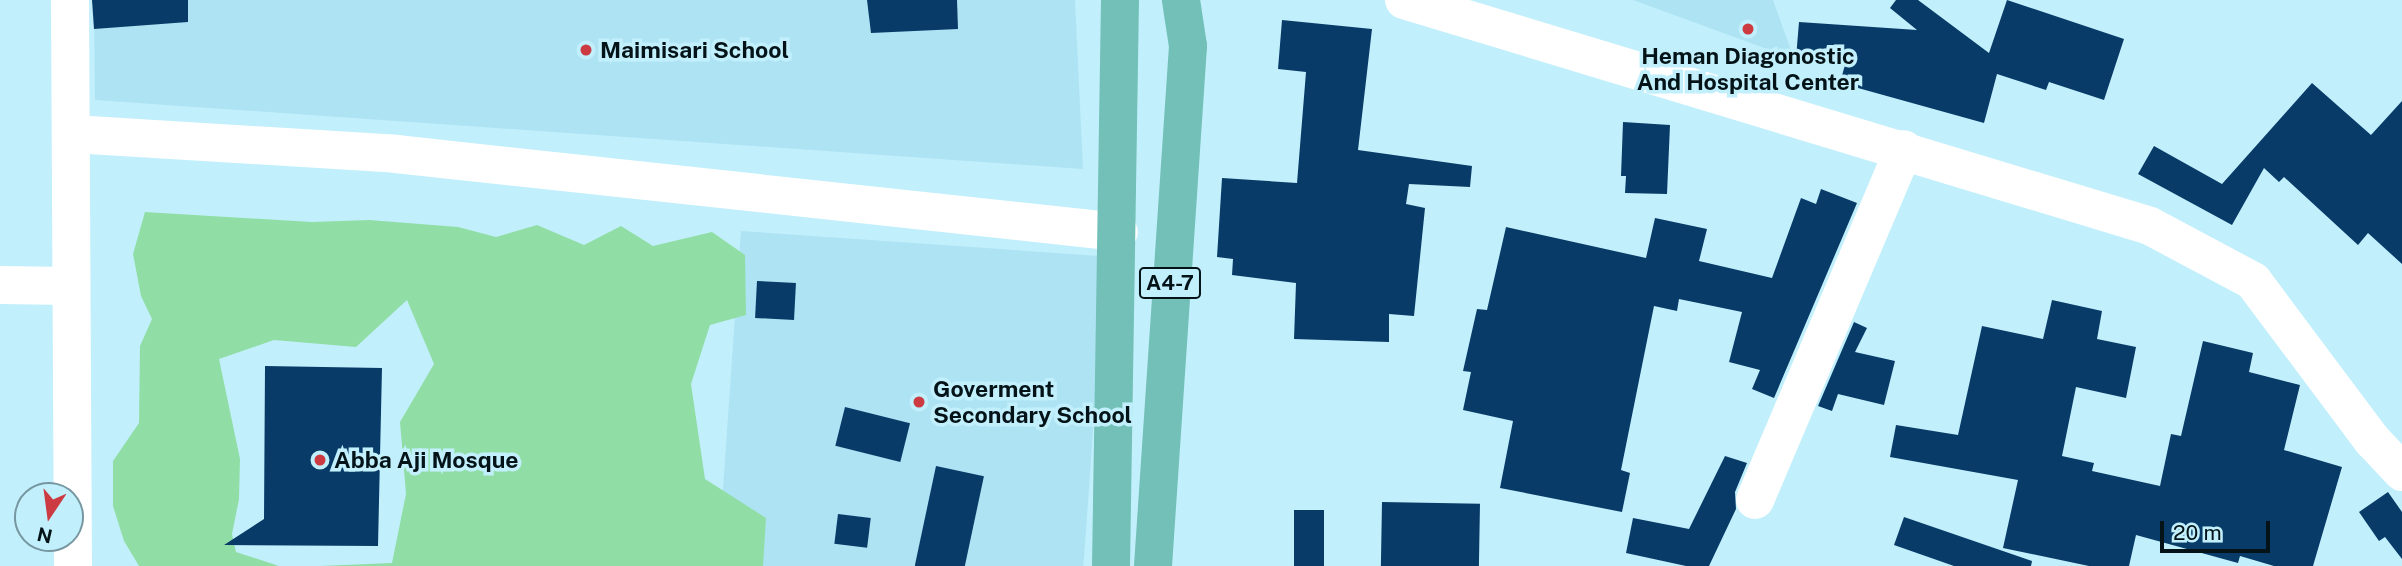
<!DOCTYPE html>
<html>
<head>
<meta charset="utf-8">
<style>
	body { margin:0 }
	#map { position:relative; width:2402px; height:566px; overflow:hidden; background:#c2effc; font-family:"Public Sans",sans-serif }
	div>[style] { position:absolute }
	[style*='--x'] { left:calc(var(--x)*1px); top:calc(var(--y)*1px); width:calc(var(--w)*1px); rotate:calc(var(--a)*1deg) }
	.built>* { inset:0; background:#ade3f3; transform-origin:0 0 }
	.green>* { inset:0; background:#90dea5 }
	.building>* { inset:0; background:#083b68; transform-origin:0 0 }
	.minor>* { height:38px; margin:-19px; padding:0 19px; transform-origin:19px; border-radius:19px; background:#fff }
	.trunk>* { height:38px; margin:-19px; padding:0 19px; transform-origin:19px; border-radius:19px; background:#72c0b7 }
	.dots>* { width:19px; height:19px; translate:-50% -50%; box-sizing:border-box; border:4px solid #c2effc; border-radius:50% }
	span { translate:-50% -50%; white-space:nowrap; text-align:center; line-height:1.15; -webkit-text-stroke:7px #c2effc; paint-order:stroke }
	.shield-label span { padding:2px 5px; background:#c2effc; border:2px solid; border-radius:5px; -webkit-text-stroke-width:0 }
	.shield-label { font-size:21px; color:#041318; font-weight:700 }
	.poi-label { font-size:23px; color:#041318; font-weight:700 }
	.left { translate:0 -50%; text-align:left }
	.north { position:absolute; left:14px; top:482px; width:70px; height:70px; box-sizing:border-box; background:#c2effc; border:2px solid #7697a1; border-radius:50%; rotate:193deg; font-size:19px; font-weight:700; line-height:28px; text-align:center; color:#041318 }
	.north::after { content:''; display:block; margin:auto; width:24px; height:32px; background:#cb3b41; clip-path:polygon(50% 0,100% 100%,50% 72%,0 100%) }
	.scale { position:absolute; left:2160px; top:521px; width:110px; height:32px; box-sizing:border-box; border:4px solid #041318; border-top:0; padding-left:9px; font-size:21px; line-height:24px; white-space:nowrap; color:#041318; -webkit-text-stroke:5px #c2effc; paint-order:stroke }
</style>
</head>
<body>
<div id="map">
	<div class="built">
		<div style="clip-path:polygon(94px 0,1075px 0,1083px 169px,95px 100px)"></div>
		<div style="clip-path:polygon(1633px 0,1773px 0,1794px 59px)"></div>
		<div style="left:741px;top:231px;width:365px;height:335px;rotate:4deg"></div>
	</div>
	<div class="green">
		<div style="clip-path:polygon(145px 212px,312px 222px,369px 220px,458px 227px,496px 237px,537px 225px,584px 245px,621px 226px,653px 246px,712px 232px,745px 255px,746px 315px,710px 325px,691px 384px,705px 479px,766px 518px,763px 566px,320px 566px,392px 563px,406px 494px,400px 422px,434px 364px,407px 300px,356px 347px,274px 340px,219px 359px,240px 459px,239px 499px,232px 534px,236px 552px,279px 566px,139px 566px,124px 541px,113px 506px,113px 461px,139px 423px,140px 346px,152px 319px,141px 296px,133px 254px)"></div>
	</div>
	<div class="building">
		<div style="clip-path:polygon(92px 0,188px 0,188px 22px,94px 29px)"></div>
		<div style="clip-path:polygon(867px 0,957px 0,958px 29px,871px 33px)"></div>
		<div style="clip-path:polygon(1896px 0,1918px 0,1989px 53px,2007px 0,2124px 39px,2104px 100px,2049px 82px,2046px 90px,1997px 74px,1984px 123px,1840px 83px,1846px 61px,1796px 58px,1799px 22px,1917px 30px,1890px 8px)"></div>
		<div style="clip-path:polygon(1282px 20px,1372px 29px,1358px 150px,1472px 166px,1470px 187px,1409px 184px,1406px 204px,1425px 208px,1414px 316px,1389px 314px,1389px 342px,1294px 339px,1296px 283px,1232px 275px,1233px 259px,1217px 257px,1222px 178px,1297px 183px,1306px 72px,1278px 69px)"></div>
		<div style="clip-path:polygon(2312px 83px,2371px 135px,2402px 101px,2402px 264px,2368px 233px,2358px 245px,2284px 177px,2279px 182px,2264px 168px,2232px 225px,2138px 174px,2154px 146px,2222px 184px)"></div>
		<div style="clip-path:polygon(1623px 122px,1670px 125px,1667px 194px,1625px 193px,1626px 176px,1621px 176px)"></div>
		<div style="clip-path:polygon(1821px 189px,1857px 203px,1774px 398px,1752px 389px,1760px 370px,1729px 362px,1742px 312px,1679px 299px,1677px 311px,1654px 306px,1621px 470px,1630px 473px,1622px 512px,1500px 488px,1513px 421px,1463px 410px,1471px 372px,1463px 371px,1477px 309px,1487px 310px,1506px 227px,1646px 258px,1655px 218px,1707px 229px,1699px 261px,1772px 278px,1801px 198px,1816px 204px)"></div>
		<div style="left:757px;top:281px;width:39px;height:37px;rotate:3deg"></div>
		<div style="clip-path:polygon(2052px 300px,2102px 311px,2097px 339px,2136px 347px,2126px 398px,2076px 387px,2062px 456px,2094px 463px,2092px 471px,2160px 486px,2171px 434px,2181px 436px,2203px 341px,2253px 353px,2249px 372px,2300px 385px,2284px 450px,2342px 467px,2313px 566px,2274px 566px,2240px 556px,2238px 563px,2136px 535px,2129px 566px,2089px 566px,2003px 548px,2018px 480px,1890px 457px,1896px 425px,1958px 435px,1982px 326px,2043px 339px)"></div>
		<div style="clip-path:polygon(1854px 322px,1867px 328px,1855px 352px,1895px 361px,1884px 405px,1838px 394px,1832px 411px,1818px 406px)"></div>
		<div style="clip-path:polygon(265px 366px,382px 368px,378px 546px,224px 545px,264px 519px)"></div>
		<div style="left:845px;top:407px;width:67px;height:40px;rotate:14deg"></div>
		<div style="clip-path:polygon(1725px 456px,1747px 463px,1735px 492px,1736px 509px,1709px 566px,1686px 566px,1626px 553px,1633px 518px,1689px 529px)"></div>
		<div style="left:936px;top:466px;width:49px;height:102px;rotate:12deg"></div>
		<div style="clip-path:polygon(2388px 492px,2402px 512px,2402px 559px,2385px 537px,2379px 541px,2359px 512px)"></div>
		<div style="left:1382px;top:502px;width:98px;height:64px;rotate:1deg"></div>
		<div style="left:1294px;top:510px;width:30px;height:56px"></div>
		<div style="left:838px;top:514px;width:33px;height:30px;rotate:7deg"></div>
		<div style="clip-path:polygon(1904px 517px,2032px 561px,2031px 566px,1954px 566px,1894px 545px)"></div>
	</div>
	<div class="minor">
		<div style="--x:70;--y:0;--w:566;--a:89.7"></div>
		<div style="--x:1404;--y:0;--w:779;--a:16.85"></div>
		<div style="--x:2150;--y:226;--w:117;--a:28.1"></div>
		<div style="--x:2253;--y:281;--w:199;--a:53.2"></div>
		<div style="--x:2372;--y:440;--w:44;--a:46.8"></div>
		<div style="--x:73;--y:134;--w:324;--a:3.5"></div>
		<div style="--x:396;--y:154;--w:727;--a:6.16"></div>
		<div style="--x:0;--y:285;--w:70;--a:0.8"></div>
		<div style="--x:1755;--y:500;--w:381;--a:-67"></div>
	</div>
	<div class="trunk">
		<div style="--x:1111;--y:566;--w:566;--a:-89.09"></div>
		<div style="--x:1153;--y:566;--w:521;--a:-86.15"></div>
		<div style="--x:1188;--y:46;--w:47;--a:-98.7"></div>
	</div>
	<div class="dots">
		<div style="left:1748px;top:29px;background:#cb3b41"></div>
		<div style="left:586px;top:50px;background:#cb3b41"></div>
		<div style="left:919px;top:402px;background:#cb3b41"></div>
		<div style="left:320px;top:460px;background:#cb3b41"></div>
	</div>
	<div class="shield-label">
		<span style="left:1170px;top:283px">A4-7</span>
	</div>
	<div class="poi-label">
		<span class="left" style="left:600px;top:50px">Maimisari School</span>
		<span style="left:1748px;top:69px">Heman Diagonostic<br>And Hospital Center</span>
		<span class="left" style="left:933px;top:402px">Goverment<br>Secondary School</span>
		<span class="left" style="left:334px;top:460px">Abba Aji Mosque</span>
	</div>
	<div class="north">N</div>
	<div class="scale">20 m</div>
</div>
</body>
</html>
